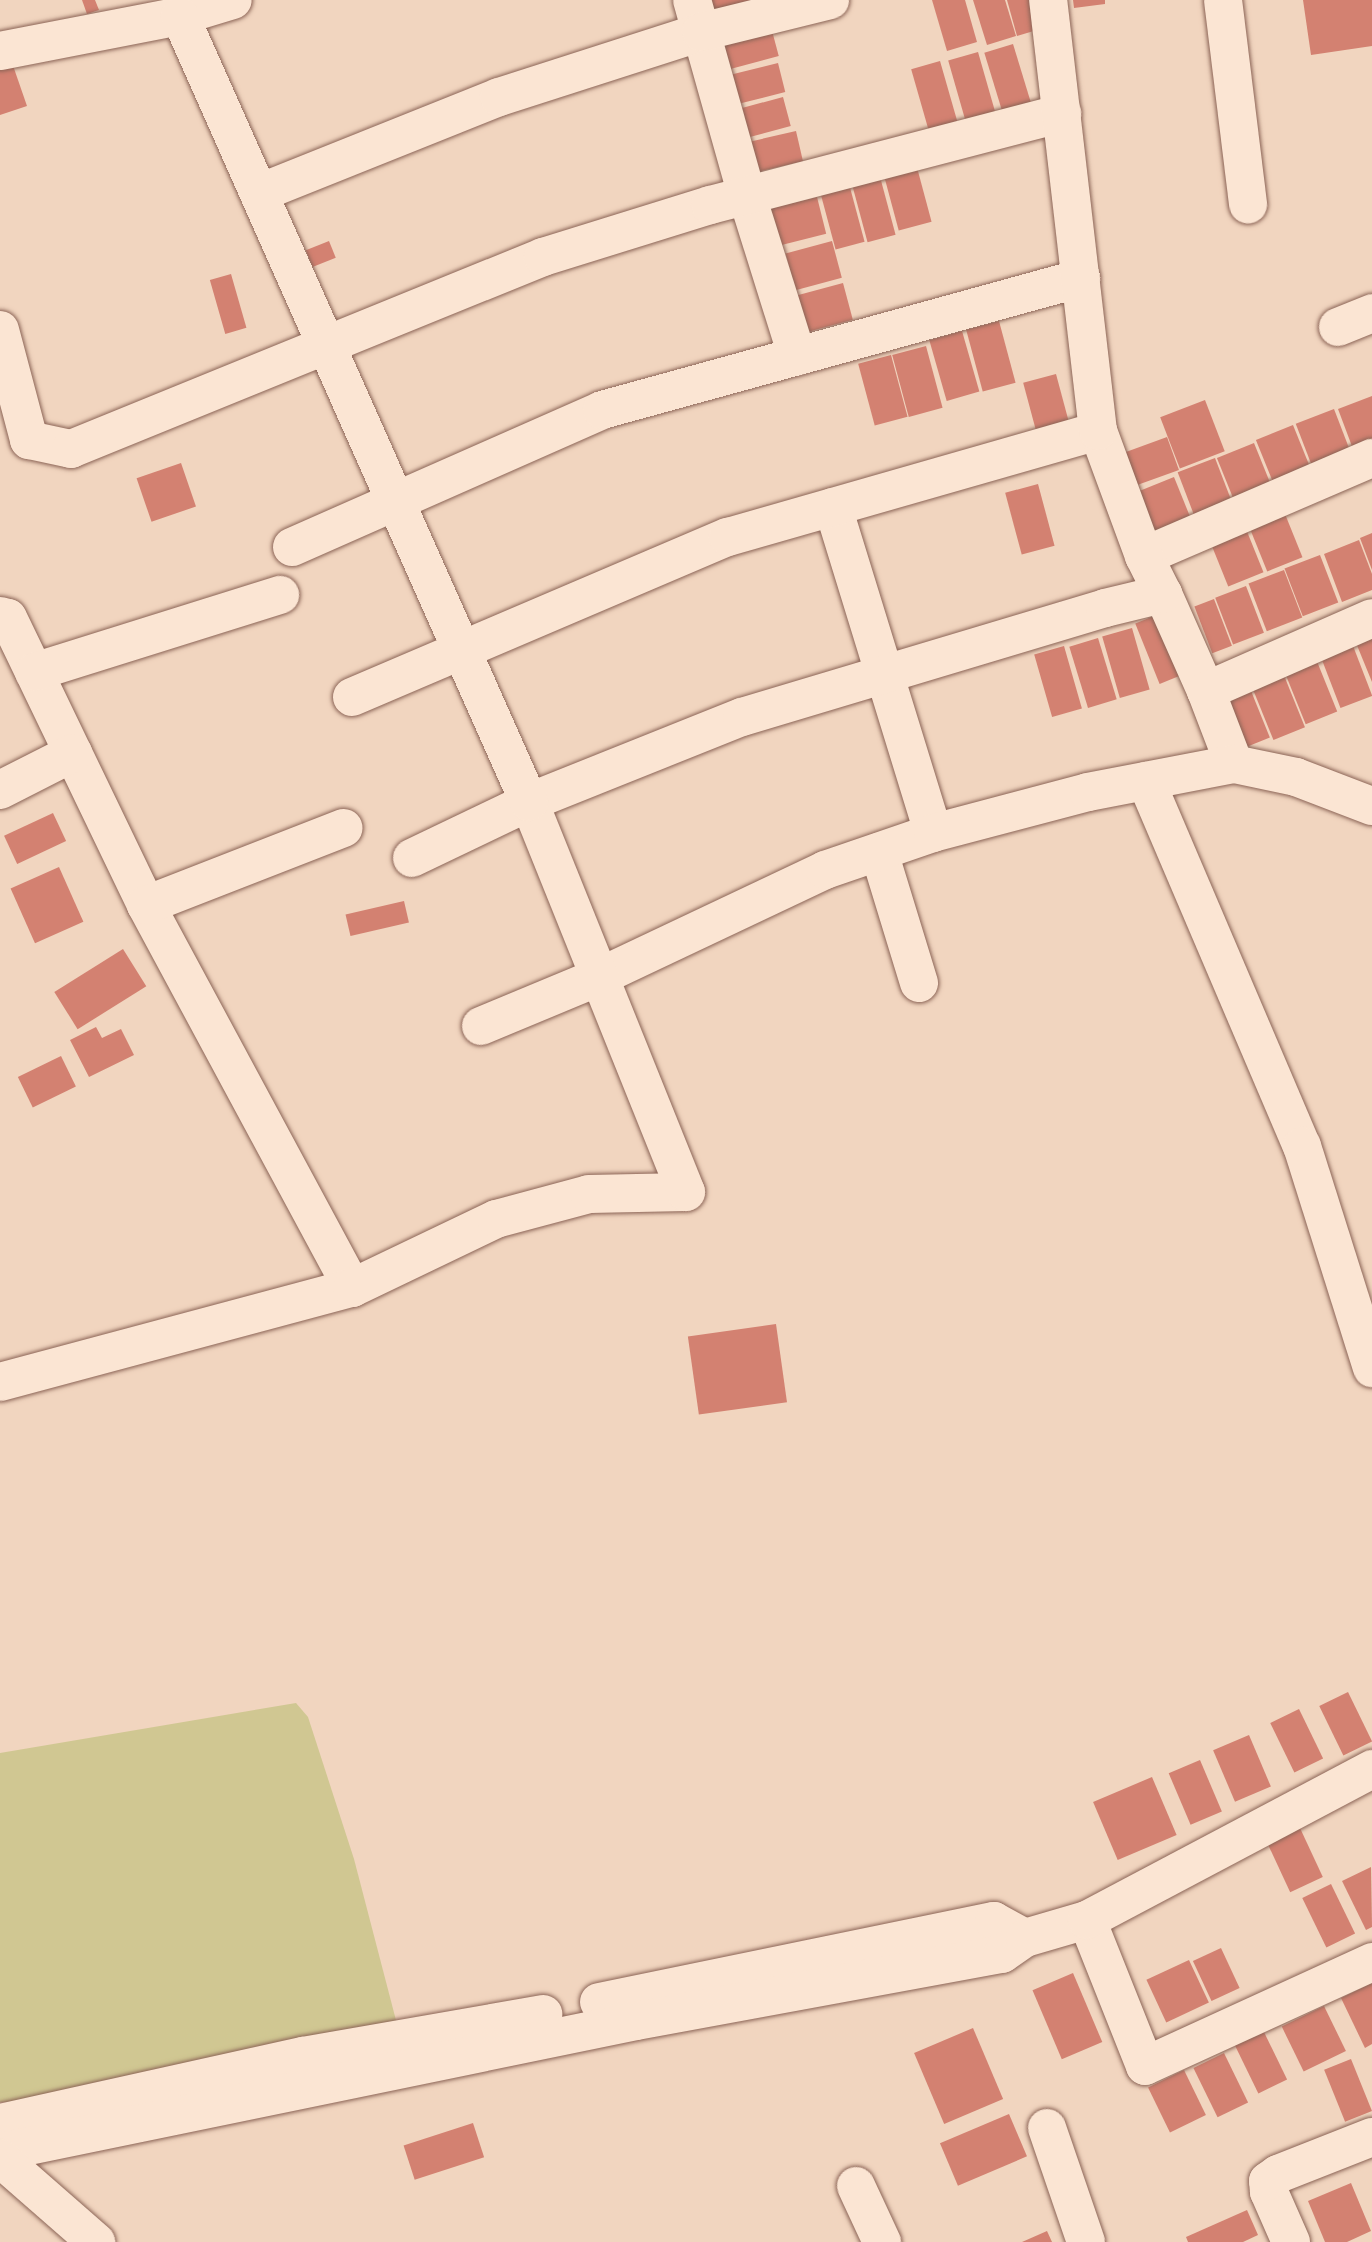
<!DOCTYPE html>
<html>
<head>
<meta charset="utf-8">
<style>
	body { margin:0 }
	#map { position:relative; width:1372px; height:2242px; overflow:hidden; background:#f1d5bf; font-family:"Libre Baskerville",serif }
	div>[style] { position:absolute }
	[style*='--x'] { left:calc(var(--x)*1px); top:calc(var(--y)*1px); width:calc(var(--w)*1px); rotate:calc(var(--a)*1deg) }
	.green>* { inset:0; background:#d0c792 }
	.building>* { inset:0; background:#d38171; transform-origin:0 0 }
	.roads { filter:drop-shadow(0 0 2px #8b6456) drop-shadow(0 0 2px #8b6456) }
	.minor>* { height:38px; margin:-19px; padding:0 19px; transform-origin:19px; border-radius:19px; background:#fbe5d3 }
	span { translate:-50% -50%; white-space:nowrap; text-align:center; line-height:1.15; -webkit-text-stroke:5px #f8e2cf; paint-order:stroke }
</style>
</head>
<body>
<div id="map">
	<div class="green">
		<div style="clip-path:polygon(296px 1703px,308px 1717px,354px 1859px,398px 2028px,50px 2102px,0 2102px,0 1753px)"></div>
	</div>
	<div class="building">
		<div style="clip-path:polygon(82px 0,95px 0,99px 10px,87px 14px)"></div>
		<div style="clip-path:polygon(710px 0,762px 0,714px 15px)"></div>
		<div style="clip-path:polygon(932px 0,965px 0,977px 42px,947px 51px)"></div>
		<div style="clip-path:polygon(973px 0,1005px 0,1016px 36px,987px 45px)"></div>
		<div style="clip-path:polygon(1007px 0,1039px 0,1047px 27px,1017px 36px)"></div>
		<div style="clip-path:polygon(1073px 0,1105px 0,1105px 4px,1074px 8px)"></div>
		<div style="clip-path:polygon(1303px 0,1372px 0,1372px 46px,1311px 55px)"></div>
		<div style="left:771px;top:27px;width:30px;height:52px;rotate:75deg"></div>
		<div style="left:1013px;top:44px;width:64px;height:30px;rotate:73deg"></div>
		<div style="left:978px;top:52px;width:65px;height:31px;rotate:74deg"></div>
		<div style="clip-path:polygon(9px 54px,27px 106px,0 115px,0 57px)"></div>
		<div style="left:940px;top:61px;width:65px;height:30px;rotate:74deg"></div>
		<div style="left:778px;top:63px;width:30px;height:52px;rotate:76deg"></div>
		<div style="left:783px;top:97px;width:30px;height:52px;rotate:75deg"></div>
		<div style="left:796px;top:131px;width:31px;height:52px;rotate:77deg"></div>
		<div style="left:915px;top:160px;width:64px;height:34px;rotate:75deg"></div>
		<div style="left:879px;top:173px;width:64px;height:29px;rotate:75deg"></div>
		<div style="left:848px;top:180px;width:64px;height:30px;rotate:75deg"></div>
		<div style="left:817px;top:197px;width:38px;height:49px;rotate:76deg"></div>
		<div style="left:329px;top:241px;width:18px;height:25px;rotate:68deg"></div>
		<div style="left:832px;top:241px;width:38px;height:48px;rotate:75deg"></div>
		<div style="left:231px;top:274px;width:56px;height:22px;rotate:74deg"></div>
		<div style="left:843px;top:283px;width:38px;height:49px;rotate:75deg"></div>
		<div style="left:999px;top:321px;width:64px;height:34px;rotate:75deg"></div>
		<div style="left:962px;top:331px;width:63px;height:34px;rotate:74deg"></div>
		<div style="left:926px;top:346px;width:64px;height:35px;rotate:75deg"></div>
		<div style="left:891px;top:355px;width:64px;height:34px;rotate:75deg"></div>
		<div style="left:1056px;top:374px;width:64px;height:34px;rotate:75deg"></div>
		<div style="clip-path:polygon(1372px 396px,1372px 451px,1356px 457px,1338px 409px)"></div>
		<div style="left:1205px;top:400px;width:55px;height:48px;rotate:69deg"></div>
		<div style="left:1334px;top:409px;width:55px;height:41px;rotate:69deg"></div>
		<div style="left:1293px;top:425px;width:55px;height:40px;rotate:68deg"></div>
		<div style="left:1167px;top:437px;width:35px;height:51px;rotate:70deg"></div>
		<div style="left:1254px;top:443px;width:55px;height:40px;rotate:68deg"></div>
		<div style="left:1215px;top:458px;width:55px;height:40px;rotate:69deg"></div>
		<div style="left:181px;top:463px;width:46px;height:47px;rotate:71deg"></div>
		<div style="left:1174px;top:477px;width:55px;height:40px;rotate:68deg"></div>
		<div style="left:1038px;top:484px;width:64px;height:34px;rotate:75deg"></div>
		<div style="left:1283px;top:509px;width:52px;height:38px;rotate:68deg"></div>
		<div style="left:1244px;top:524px;width:52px;height:38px;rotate:68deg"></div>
		<div style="clip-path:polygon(1372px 533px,1372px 570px,1360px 538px)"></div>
		<div style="clip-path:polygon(1359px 540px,1372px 574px,1372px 590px,1342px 602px,1324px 554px)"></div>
		<div style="left:1320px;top:555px;width:51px;height:38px;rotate:69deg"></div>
		<div style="left:1284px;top:570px;width:51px;height:38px;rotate:69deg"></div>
		<div style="left:1246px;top:586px;width:50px;height:33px;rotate:69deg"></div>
		<div style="left:1214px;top:599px;width:50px;height:21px;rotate:69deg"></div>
		<div style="left:1164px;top:612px;width:65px;height:31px;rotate:68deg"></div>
		<div style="left:1132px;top:628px;width:64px;height:31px;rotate:74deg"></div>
		<div style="clip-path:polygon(1372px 631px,1372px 682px,1354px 638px)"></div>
		<div style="left:1098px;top:638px;width:64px;height:30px;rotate:73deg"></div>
		<div style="left:1350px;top:638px;width:62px;height:34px;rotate:69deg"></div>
		<div style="left:1064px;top:646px;width:65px;height:31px;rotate:74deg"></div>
		<div style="left:1314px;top:654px;width:62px;height:34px;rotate:68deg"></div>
		<div style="left:1281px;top:668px;width:64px;height:34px;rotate:68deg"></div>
		<div style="left:1247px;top:681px;width:61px;height:34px;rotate:68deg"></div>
		<div style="left:53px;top:813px;width:31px;height:54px;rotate:65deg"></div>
		<div style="left:59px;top:867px;width:60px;height:53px;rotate:66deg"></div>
		<div style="left:404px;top:901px;width:22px;height:60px;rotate:77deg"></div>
		<div style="left:123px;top:949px;width:44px;height:81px;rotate:58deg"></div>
		<div style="clip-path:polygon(96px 1027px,102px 1038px,121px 1029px,134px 1055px,89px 1077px,70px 1040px)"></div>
		<div style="left:61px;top:1056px;width:34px;height:48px;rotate:64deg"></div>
		<div style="left:776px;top:1324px;width:79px;height:89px;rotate:82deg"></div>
		<div style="left:1348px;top:1692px;width:55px;height:32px;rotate:64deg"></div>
		<div style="left:1299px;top:1709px;width:55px;height:32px;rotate:64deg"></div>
		<div style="left:1249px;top:1735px;width:56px;height:39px;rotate:67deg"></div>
		<div style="left:1200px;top:1760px;width:56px;height:34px;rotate:67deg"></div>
		<div style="left:1152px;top:1777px;width:63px;height:64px;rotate:67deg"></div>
		<div style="left:1300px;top:1828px;width:54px;height:36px;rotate:65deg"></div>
		<div style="clip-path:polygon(1371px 1867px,1372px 1927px,1366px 1930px,1342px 1881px)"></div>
		<div style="left:1331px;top:1884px;width:55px;height:32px;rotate:64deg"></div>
		<div style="left:1221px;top:1948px;width:44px;height:31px;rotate:65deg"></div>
		<div style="left:1189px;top:1960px;width:47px;height:47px;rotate:65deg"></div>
		<div style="left:1073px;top:1973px;width:75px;height:44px;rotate:67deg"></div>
		<div style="clip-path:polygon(1372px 1983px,1372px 2044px,1365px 2048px,1341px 1998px)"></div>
		<div style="left:1324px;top:2006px;width:50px;height:47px;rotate:64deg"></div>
		<div style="left:973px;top:2028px;width:77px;height:64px;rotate:67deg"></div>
		<div style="left:1263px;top:2030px;width:55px;height:32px;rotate:64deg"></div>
		<div style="left:1224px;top:2053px;width:55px;height:34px;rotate:64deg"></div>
		<div style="left:1351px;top:2059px;width:56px;height:29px;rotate:68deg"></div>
		<div style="left:1184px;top:2070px;width:50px;height:40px;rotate:64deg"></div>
		<div style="left:1009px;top:2114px;width:46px;height:75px;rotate:67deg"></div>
		<div style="left:473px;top:2123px;width:36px;height:73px;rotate:72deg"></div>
		<div style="clip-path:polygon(1351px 2183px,1371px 2231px,1347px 2242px,1325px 2242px,1308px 2201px)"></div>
		<div style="clip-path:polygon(1247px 2210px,1258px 2235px,1243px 2242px,1188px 2242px,1186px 2237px)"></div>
		<div style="clip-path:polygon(1047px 2231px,1052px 2242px,1022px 2242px)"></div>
	</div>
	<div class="roads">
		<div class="minor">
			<div style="--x:692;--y:0;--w:204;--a:74.3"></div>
			<div style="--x:747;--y:196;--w:168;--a:72.6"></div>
			<div style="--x:1223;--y:0;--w:206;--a:83"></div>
			<div style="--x:0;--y:51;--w:183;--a:-11"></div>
			<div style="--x:180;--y:16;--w:55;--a:-16.8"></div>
			<div style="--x:259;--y:193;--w:258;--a:-21.8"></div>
			<div style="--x:499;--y:97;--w:212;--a:-17.8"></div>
			<div style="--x:701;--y:32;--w:133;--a:-13.9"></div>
			<div style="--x:1338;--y:327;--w:37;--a:-22"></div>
			<div style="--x:0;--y:330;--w:114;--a:75.2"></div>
			<div style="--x:29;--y:440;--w:43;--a:12.1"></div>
			<div style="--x:71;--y:449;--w:510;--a:-22.14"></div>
			<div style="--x:543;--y:257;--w:175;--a:-17.3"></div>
			<div style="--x:710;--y:205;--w:364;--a:-14.6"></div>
			<div style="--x:833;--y:507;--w:341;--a:72.9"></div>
			<div style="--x:292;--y:547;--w:339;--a:-23.8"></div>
			<div style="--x:602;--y:410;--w:497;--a:-15.4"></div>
			<div style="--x:1144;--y:556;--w:248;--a:-23.3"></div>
			<div style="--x:1163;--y:594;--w:106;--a:66.1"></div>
			<div style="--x:1206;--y:691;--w:78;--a:69"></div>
			<div style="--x:0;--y:616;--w:8;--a:14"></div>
			<div style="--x:8;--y:618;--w:318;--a:64.3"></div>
			<div style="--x:146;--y:905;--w:435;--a:61.7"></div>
			<div style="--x:34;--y:672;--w:258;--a:-17.4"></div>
			<div style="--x:1206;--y:691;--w:181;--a:-23.7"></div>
			<div style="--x:352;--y:697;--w:409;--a:-23.1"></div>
			<div style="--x:728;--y:537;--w:385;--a:-16"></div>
			<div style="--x:1146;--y:781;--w:397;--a:66.9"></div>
			<div style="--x:1302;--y:1146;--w:233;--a:72.5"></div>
			<div style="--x:0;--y:790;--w:82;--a:-26.9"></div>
			<div style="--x:879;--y:852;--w:137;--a:73"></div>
			<div style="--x:412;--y:858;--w:130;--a:-25.6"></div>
			<div style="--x:529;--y:802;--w:229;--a:-21.8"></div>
			<div style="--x:742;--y:717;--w:379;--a:-16.7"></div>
			<div style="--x:1105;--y:608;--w:60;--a:-13.6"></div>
			<div style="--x:1163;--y:594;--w:42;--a:-116.6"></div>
			<div style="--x:1144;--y:556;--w:133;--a:-110.2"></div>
			<div style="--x:1098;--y:431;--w:434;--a:-96.6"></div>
			<div style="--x:146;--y:905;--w:212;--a:-21.3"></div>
			<div style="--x:481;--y:1026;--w:130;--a:-22.6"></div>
			<div style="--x:601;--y:976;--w:248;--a:-25.3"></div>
			<div style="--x:825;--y:870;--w:114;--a:-18.9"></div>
			<div style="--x:933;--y:833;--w:160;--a:-14.8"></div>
			<div style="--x:1088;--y:792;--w:149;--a:-10.9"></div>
			<div style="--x:1234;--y:764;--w:63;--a:11.8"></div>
			<div style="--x:1296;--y:777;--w:81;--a:20.9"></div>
			<div style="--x:0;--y:1382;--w:364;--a:-15"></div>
			<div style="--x:352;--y:1288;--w:160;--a:-25.6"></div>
			<div style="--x:496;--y:1219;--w:96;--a:-15"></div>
			<div style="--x:589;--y:1194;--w:97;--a:-1.2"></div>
			<div style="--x:686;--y:1192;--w:420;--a:-111.9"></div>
			<div style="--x:529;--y:802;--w:860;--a:-113.94"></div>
			<div style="--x:1087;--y:1920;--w:157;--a:68.3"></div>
			<div style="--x:1145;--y:2066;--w:250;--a:-24.6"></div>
			<div style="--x:599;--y:2002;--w:403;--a:-11.6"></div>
			<div style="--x:994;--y:1921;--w:35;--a:29"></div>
			<div style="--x:0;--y:2123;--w:310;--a:-12.5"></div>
			<div style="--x:303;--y:2056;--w:244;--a:-9.9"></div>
			<div style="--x:1047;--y:2128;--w:120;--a:71.1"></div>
			<div style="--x:0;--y:2152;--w:649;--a:-11.64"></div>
			<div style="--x:636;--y:2021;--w:372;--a:-10.4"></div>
			<div style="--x:1002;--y:1954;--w:28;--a:-35"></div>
			<div style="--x:1025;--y:1938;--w:65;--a:-16.2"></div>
			<div style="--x:1087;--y:1920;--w:323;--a:-27.9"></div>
			<div style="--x:0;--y:2158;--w:128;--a:41.2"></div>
			<div style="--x:856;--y:2186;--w:62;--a:65.1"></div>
			<div style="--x:1291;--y:2242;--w:55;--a:-113.7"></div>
			<div style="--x:1269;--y:2192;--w:11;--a:-95"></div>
			<div style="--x:1268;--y:2181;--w:12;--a:-35"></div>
			<div style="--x:1278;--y:2174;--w:101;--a:-21.5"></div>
		</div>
	</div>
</div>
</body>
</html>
